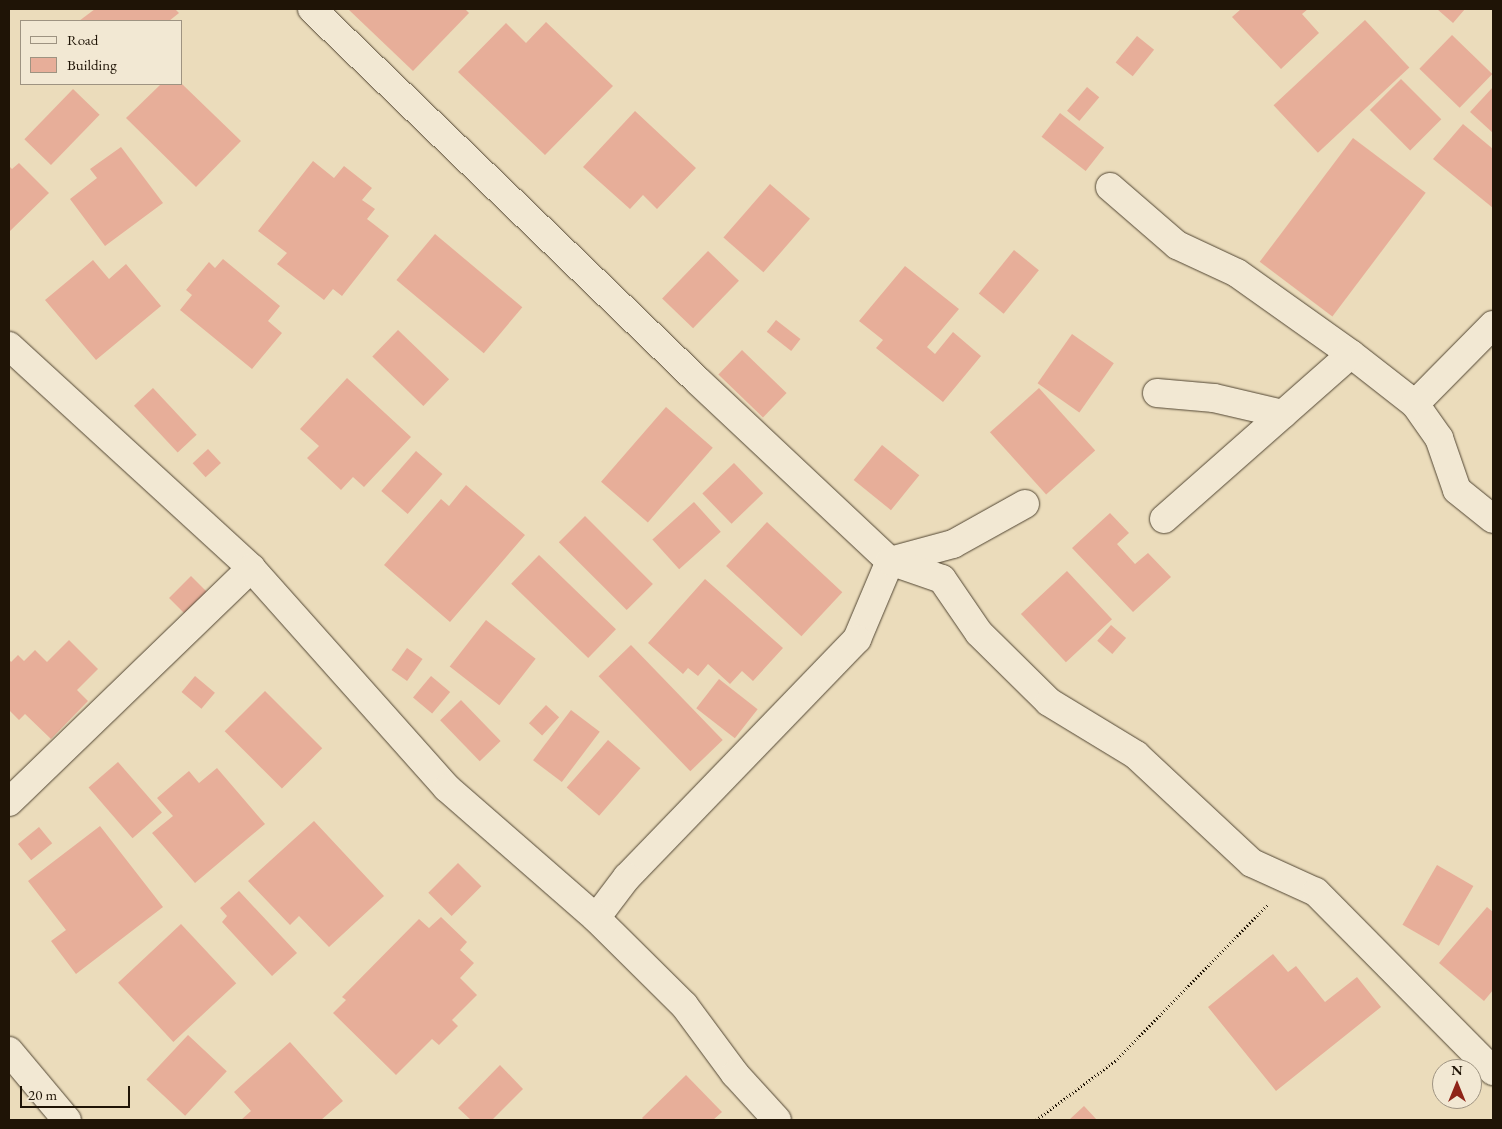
<!DOCTYPE html>
<html>
<head>
<meta charset="utf-8">
<style>
	body { margin:0 }
	#map { position:relative; width:1502px; height:1129px; overflow:hidden; background:#ebdcbb; font-family:"EB Garamond",serif }
	div>[style] { position:absolute }
	[style*='--x'] { left:calc(var(--x)*1px); top:calc(var(--y)*1px); width:calc(var(--w)*1px); rotate:calc(var(--a)*1deg) }
	.building>* { inset:0; background:#e7ae99; transform-origin:0 0 }
	.path>* { height:3px; margin-top:-1.5px; transform-origin:0; background:repeating-linear-gradient(90deg,#1f1406 0 1px,transparent 0 3.5px) }
	.roads { filter:drop-shadow(0 0 1px #524633) drop-shadow(0 0 1px #524633) }
	.minor>* { height:28px; margin:-14px; padding:0 14px; transform-origin:14px; border-radius:14px; background:#f2e8d3 }
	span { translate:-50% -50%; white-space:nowrap; text-align:center; line-height:1.15; -webkit-text-stroke:5px #f2e8d3; paint-order:stroke }
	.frame { position:absolute; inset:0; border:10px solid #1f1406; pointer-events:none }
	.legend { position:absolute; left:20px; top:20px; width:162px; height:65px; box-sizing:border-box; background:#f2e8d3; border:1px solid #9e9381; margin:0; padding:6px 9px; list-style:none; font-size:15px; color:#1f1406 }
	.legend li { display:flex; align-items:center; gap:10px; height:25px }
	.legend b { width:25px; border:1px solid #9e9381 }
	.north { position:absolute; left:1432px; top:1059px; width:50px; height:50px; box-sizing:border-box; background:#f2e8d3; border:1px solid #9e9381; border-radius:50%; rotate:0deg; font-size:14px; font-weight:700; line-height:20px; text-align:center; color:#1f1406 }
	.north::after { content:''; display:block; margin:auto; width:18px; height:22px; background:#8f2418; clip-path:polygon(50% 0,100% 100%,50% 72%,0 100%) }
	.scale { position:absolute; left:20px; top:1086px; width:110px; height:22px; box-sizing:border-box; border:2px solid #1f1406; border-top:0; padding-left:6px; font-size:15px; line-height:18px; white-space:nowrap; color:#1f1406; -webkit-text-stroke:4px #f2e8d3; paint-order:stroke }
</style>
</head>
<body>
<div id="map">
	<div class="building">
		<div style="clip-path:polygon(95px 9px,175px 9px,179px 13px,169px 21px,79px 21px)"></div>
		<div style="clip-path:polygon(348px 9px,465px 9px,469px 13px,413px 71px)"></div>
		<div style="clip-path:polygon(1241px 9px,1308px 9px,1302px 14px,1319px 33px,1281px 69px,1232px 17px)"></div>
		<div style="clip-path:polygon(1437px 9px,1465px 9px,1453px 23px)"></div>
		<div style="left:1365px;top:20px;width:65px;height:125px;rotate:47deg"></div>
		<div style="clip-path:polygon(546px 22px,613px 86px,545px 155px,458px 72px,506px 23px,526px 43px)"></div>
		<div style="left:1452px;top:35px;width:56px;height:47px;rotate:44deg"></div>
		<div style="left:1137px;top:36px;width:22px;height:34px;rotate:39deg"></div>
		<div style="left:1401px;top:79px;width:57px;height:44px;rotate:45deg"></div>
		<div style="clip-path:polygon(161px 84px,182px 84px,241px 141px,196px 187px,126px 118px)"></div>
		<div style="left:1087px;top:87px;width:16px;height:31px;rotate:40deg"></div>
		<div style="clip-path:polygon(1493px 87px,1493px 133px,1470px 112px)"></div>
		<div style="left:73px;top:89px;width:37px;height:70px;rotate:44deg"></div>
		<div style="clip-path:polygon(635px 111px,696px 168px,657px 209px,643px 195px,630px 209px,583px 167px)"></div>
		<div style="left:1060px;top:113px;width:56px;height:30px;rotate:38deg"></div>
		<div style="clip-path:polygon(1463px 124px,1493px 149px,1493px 208px,1433px 159px)"></div>
		<div style="left:1353px;top:138px;width:91px;height:155px;rotate:37deg"></div>
		<div style="clip-path:polygon(121px 147px,163px 203px,105px 246px,70px 199px,97px 178px,90px 169px)"></div>
		<div style="clip-path:polygon(313px 161px,334px 178px,344px 166px,372px 188px,362px 200px,375px 209px,367px 219px,389px 236px,342px 296px,333px 289px,324px 300px,277px 264px,287px 253px,258px 231px)"></div>
		<div style="clip-path:polygon(19px 163px,49px 193px,9px 232px,9px 166px,12px 169px)"></div>
		<div style="left:770px;top:184px;width:53px;height:71px;rotate:41deg"></div>
		<div style="left:435px;top:234px;width:114px;height:60px;rotate:40deg"></div>
		<div style="left:1014px;top:250px;width:32px;height:56px;rotate:39deg"></div>
		<div style="left:708px;top:251px;width:43px;height:66px;rotate:44deg"></div>
		<div style="clip-path:polygon(223px 259px,280px 306px,268px 321px,282px 333px,252px 369px,180px 310px,192px 295px,186px 290px,209px 262px,215px 268px)"></div>
		<div style="clip-path:polygon(93px 260px,109px 279px,126px 264px,161px 306px,96px 360px,45px 300px)"></div>
		<div style="clip-path:polygon(905px 266px,959px 309px,927px 347px,935px 354px,953px 332px,981px 356px,943px 402px,876px 348px,883px 340px,859px 321px)"></div>
		<div style="left:776px;top:320px;width:31px;height:15px;rotate:38deg"></div>
		<div style="left:398px;top:330px;width:71px;height:37px;rotate:44deg"></div>
		<div style="left:1072px;top:334px;width:51px;height:60px;rotate:35deg"></div>
		<div style="left:742px;top:350px;width:62px;height:34px;rotate:44deg"></div>
		<div style="clip-path:polygon(347px 378px,411px 437px,364px 487px,353px 477px,341px 490px,307px 458px,319px 446px,300px 429px)"></div>
		<div style="left:153px;top:388px;width:64px;height:26px;rotate:47deg"></div>
		<div style="left:1039px;top:388px;width:84px;height:66px;rotate:48deg"></div>
		<div style="left:666px;top:407px;width:62px;height:99px;rotate:41deg"></div>
		<div style="left:882px;top:445px;width:48px;height:45px;rotate:39deg"></div>
		<div style="left:208px;top:449px;width:19px;height:21px;rotate:47deg"></div>
		<div style="left:416px;top:451px;width:35px;height:53px;rotate:41deg"></div>
		<div style="left:734px;top:463px;width:42px;height:44px;rotate:46deg"></div>
		<div style="clip-path:polygon(466px 485px,525px 535px,450px 622px,384px 565px,441px 499px,449px 506px)"></div>
		<div style="left:694px;top:502px;width:40px;height:56px;rotate:48deg"></div>
		<div style="clip-path:polygon(1110px 513px,1129px 533px,1117px 544px,1135px 564px,1148px 553px,1171px 577px,1133px 612px,1072px 548px)"></div>
		<div style="left:585px;top:516px;width:96px;height:37px;rotate:45deg"></div>
		<div style="left:767px;top:522px;width:103px;height:60px;rotate:43deg"></div>
		<div style="left:539px;top:555px;width:107px;height:40px;rotate:44deg"></div>
		<div style="left:1067px;top:571px;width:66px;height:63px;rotate:47deg"></div>
		<div style="left:191px;top:576px;width:23px;height:31px;rotate:45deg"></div>
		<div style="clip-path:polygon(705px 579px,783px 648px,753px 681px,742px 671px,730px 684px,708px 664px,698px 676px,688px 668px,683px 674px,648px 643px)"></div>
		<div style="left:486px;top:620px;width:63px;height:59px;rotate:38deg"></div>
		<div style="left:1111px;top:625px;width:20px;height:21px;rotate:41deg"></div>
		<div style="clip-path:polygon(69px 640px,98px 669px,77px 690px,88px 701px,51px 739px,25px 714px,19px 720px,9px 710px,9px 659px,11px 662px,18px 655px,24px 661px,35px 650px,47px 662px)"></div>
		<div style="left:631px;top:645px;width:132px;height:45px;rotate:46deg"></div>
		<div style="left:407px;top:648px;width:19px;height:27px;rotate:35deg"></div>
		<div style="left:195px;top:676px;width:26px;height:21px;rotate:40deg"></div>
		<div style="left:431px;top:676px;width:25px;height:28px;rotate:40deg"></div>
		<div style="left:719px;top:679px;width:49px;height:37px;rotate:38deg"></div>
		<div style="left:265px;top:691px;width:81px;height:57px;rotate:45deg"></div>
		<div style="left:461px;top:700px;width:57px;height:29px;rotate:46deg"></div>
		<div style="left:546px;top:705px;width:18px;height:25px;rotate:43deg"></div>
		<div style="left:571px;top:710px;width:36px;height:63px;rotate:37deg"></div>
		<div style="left:608px;top:740px;width:43px;height:63px;rotate:41deg"></div>
		<div style="left:118px;top:762px;width:67px;height:39px;rotate:49deg"></div>
		<div style="clip-path:polygon(217px 768px,265px 824px,195px 883px,152px 833px,173px 816px,157px 798px,189px 771px,199px 783px)"></div>
		<div style="clip-path:polygon(314px 821px,384px 896px,329px 947px,299px 916px,290px 925px,248px 881px)"></div>
		<div style="clip-path:polygon(100px 826px,163px 907px,76px 974px,51px 941px,66px 930px,28px 881px)"></div>
		<div style="left:39px;top:827px;width:21px;height:27px;rotate:51deg"></div>
		<div style="left:458px;top:863px;width:33px;height:42px;rotate:45deg"></div>
		<div style="left:1437px;top:865px;width:42px;height:69px;rotate:30deg"></div>
		<div style="clip-path:polygon(239px 891px,297px 953px,272px 976px,222px 922px,227px 916px,220px 908px)"></div>
		<div style="clip-path:polygon(1487px 907px,1493px 912px,1493px 990px,1484px 1001px,1439px 963px)"></div>
		<div style="clip-path:polygon(441px 917px,467px 942px,460px 950px,474px 963px,460px 978px,477px 995px,452px 1020px,458px 1026px,439px 1045px,432px 1039px,396px 1075px,333px 1013px,346px 1000px,342px 997px,419px 919px,429px 928px)"></div>
		<div style="left:181px;top:924px;width:81px;height:86px;rotate:47deg"></div>
		<div style="clip-path:polygon(1273px 954px,1288px 972px,1296px 966px,1325px 1002px,1357px 977px,1381px 1007px,1276px 1091px,1208px 1007px)"></div>
		<div style="left:188px;top:1035px;width:53px;height:61px;rotate:43deg"></div>
		<div style="clip-path:polygon(290px 1042px,343px 1101px,321px 1120px,241px 1120px,251px 1111px,234px 1092px)"></div>
		<div style="clip-path:polygon(500px 1065px,523px 1089px,492px 1120px,471px 1120px,458px 1108px)"></div>
		<div style="clip-path:polygon(686px 1075px,722px 1112px,713px 1120px,644px 1120px,642px 1118px)"></div>
		<div style="clip-path:polygon(1084px 1106px,1097px 1120px,1069px 1120px)"></div>
	</div>
	<div class="path">
		<div style="--x:1036;--y:1120;--w:99;--a:-36.8"></div>
		<div style="--x:1115;--y:1061;--w:218;--a:-45.7"></div>
	</div>
	<div class="roads">
		<div class="minor">
			<div style="--x:312;--y:9;--w:536;--a:43.94"></div>
			<div style="--x:698;--y:381;--w:263;--a:43.2"></div>
			<div style="--x:890;--y:561;--w:85;--a:112.9"></div>
			<div style="--x:857;--y:639;--w:331;--a:134"></div>
			<div style="--x:627;--y:877;--w:51;--a:127.1"></div>
			<div style="--x:1110;--y:187;--w:89;--a:40.9"></div>
			<div style="--x:1177;--y:245;--w:66;--a:25"></div>
			<div style="--x:1237;--y:273;--w:140;--a:35.4"></div>
			<div style="--x:1351;--y:354;--w:81;--a:38"></div>
			<div style="--x:1415;--y:404;--w:42;--a:54.8"></div>
			<div style="--x:1439;--y:438;--w:55;--a:70.9"></div>
			<div style="--x:1457;--y:490;--w:46;--a:38.9"></div>
			<div style="--x:9;--y:346;--w:328;--a:42.5"></div>
			<div style="--x:251;--y:568;--w:295;--a:48.3"></div>
			<div style="--x:447;--y:788;--w:198;--a:41.1"></div>
			<div style="--x:596;--y:918;--w:124;--a:44.7"></div>
			<div style="--x:684;--y:1005;--w:86;--a:53.5"></div>
			<div style="--x:735;--y:1074;--w:62;--a:47.6"></div>
			<div style="--x:1157;--y:393;--w:57;--a:5"></div>
			<div style="--x:1214;--y:398;--w:71;--a:13.1"></div>
			<div style="--x:1415;--y:404;--w:111;--a:-45.4"></div>
			<div style="--x:1025;--y:504;--w:82;--a:150.9"></div>
			<div style="--x:953;--y:544;--w:65;--a:164.9"></div>
			<div style="--x:890;--y:561;--w:55;--a:19.1"></div>
			<div style="--x:942;--y:579;--w:65;--a:55.6"></div>
			<div style="--x:979;--y:633;--w:98;--a:44.6"></div>
			<div style="--x:1049;--y:702;--w:102;--a:31.3"></div>
			<div style="--x:1136;--y:755;--w:158;--a:43"></div>
			<div style="--x:1252;--y:863;--w:70;--a:24.4"></div>
			<div style="--x:1316;--y:892;--w:252;--a:45.3"></div>
			<div style="--x:1164;--y:519;--w:249;--a:-41.4"></div>
			<div style="--x:9;--y:802;--w:337;--a:-44"></div>
			<div style="--x:9;--y:1051;--w:90;--a:50"></div>
		</div>
	</div>
	<div class="frame"></div>
	<ul class="legend">
	<li><b style="height:6px;background:#f2e8d3"></b>Road</li>
	<li><b style="height:14px;background:#e7ae99"></b>Building</li>
	</ul>
	<div class="north">N</div>
	<div class="scale">20 m</div>
</div>
</body>
</html>
